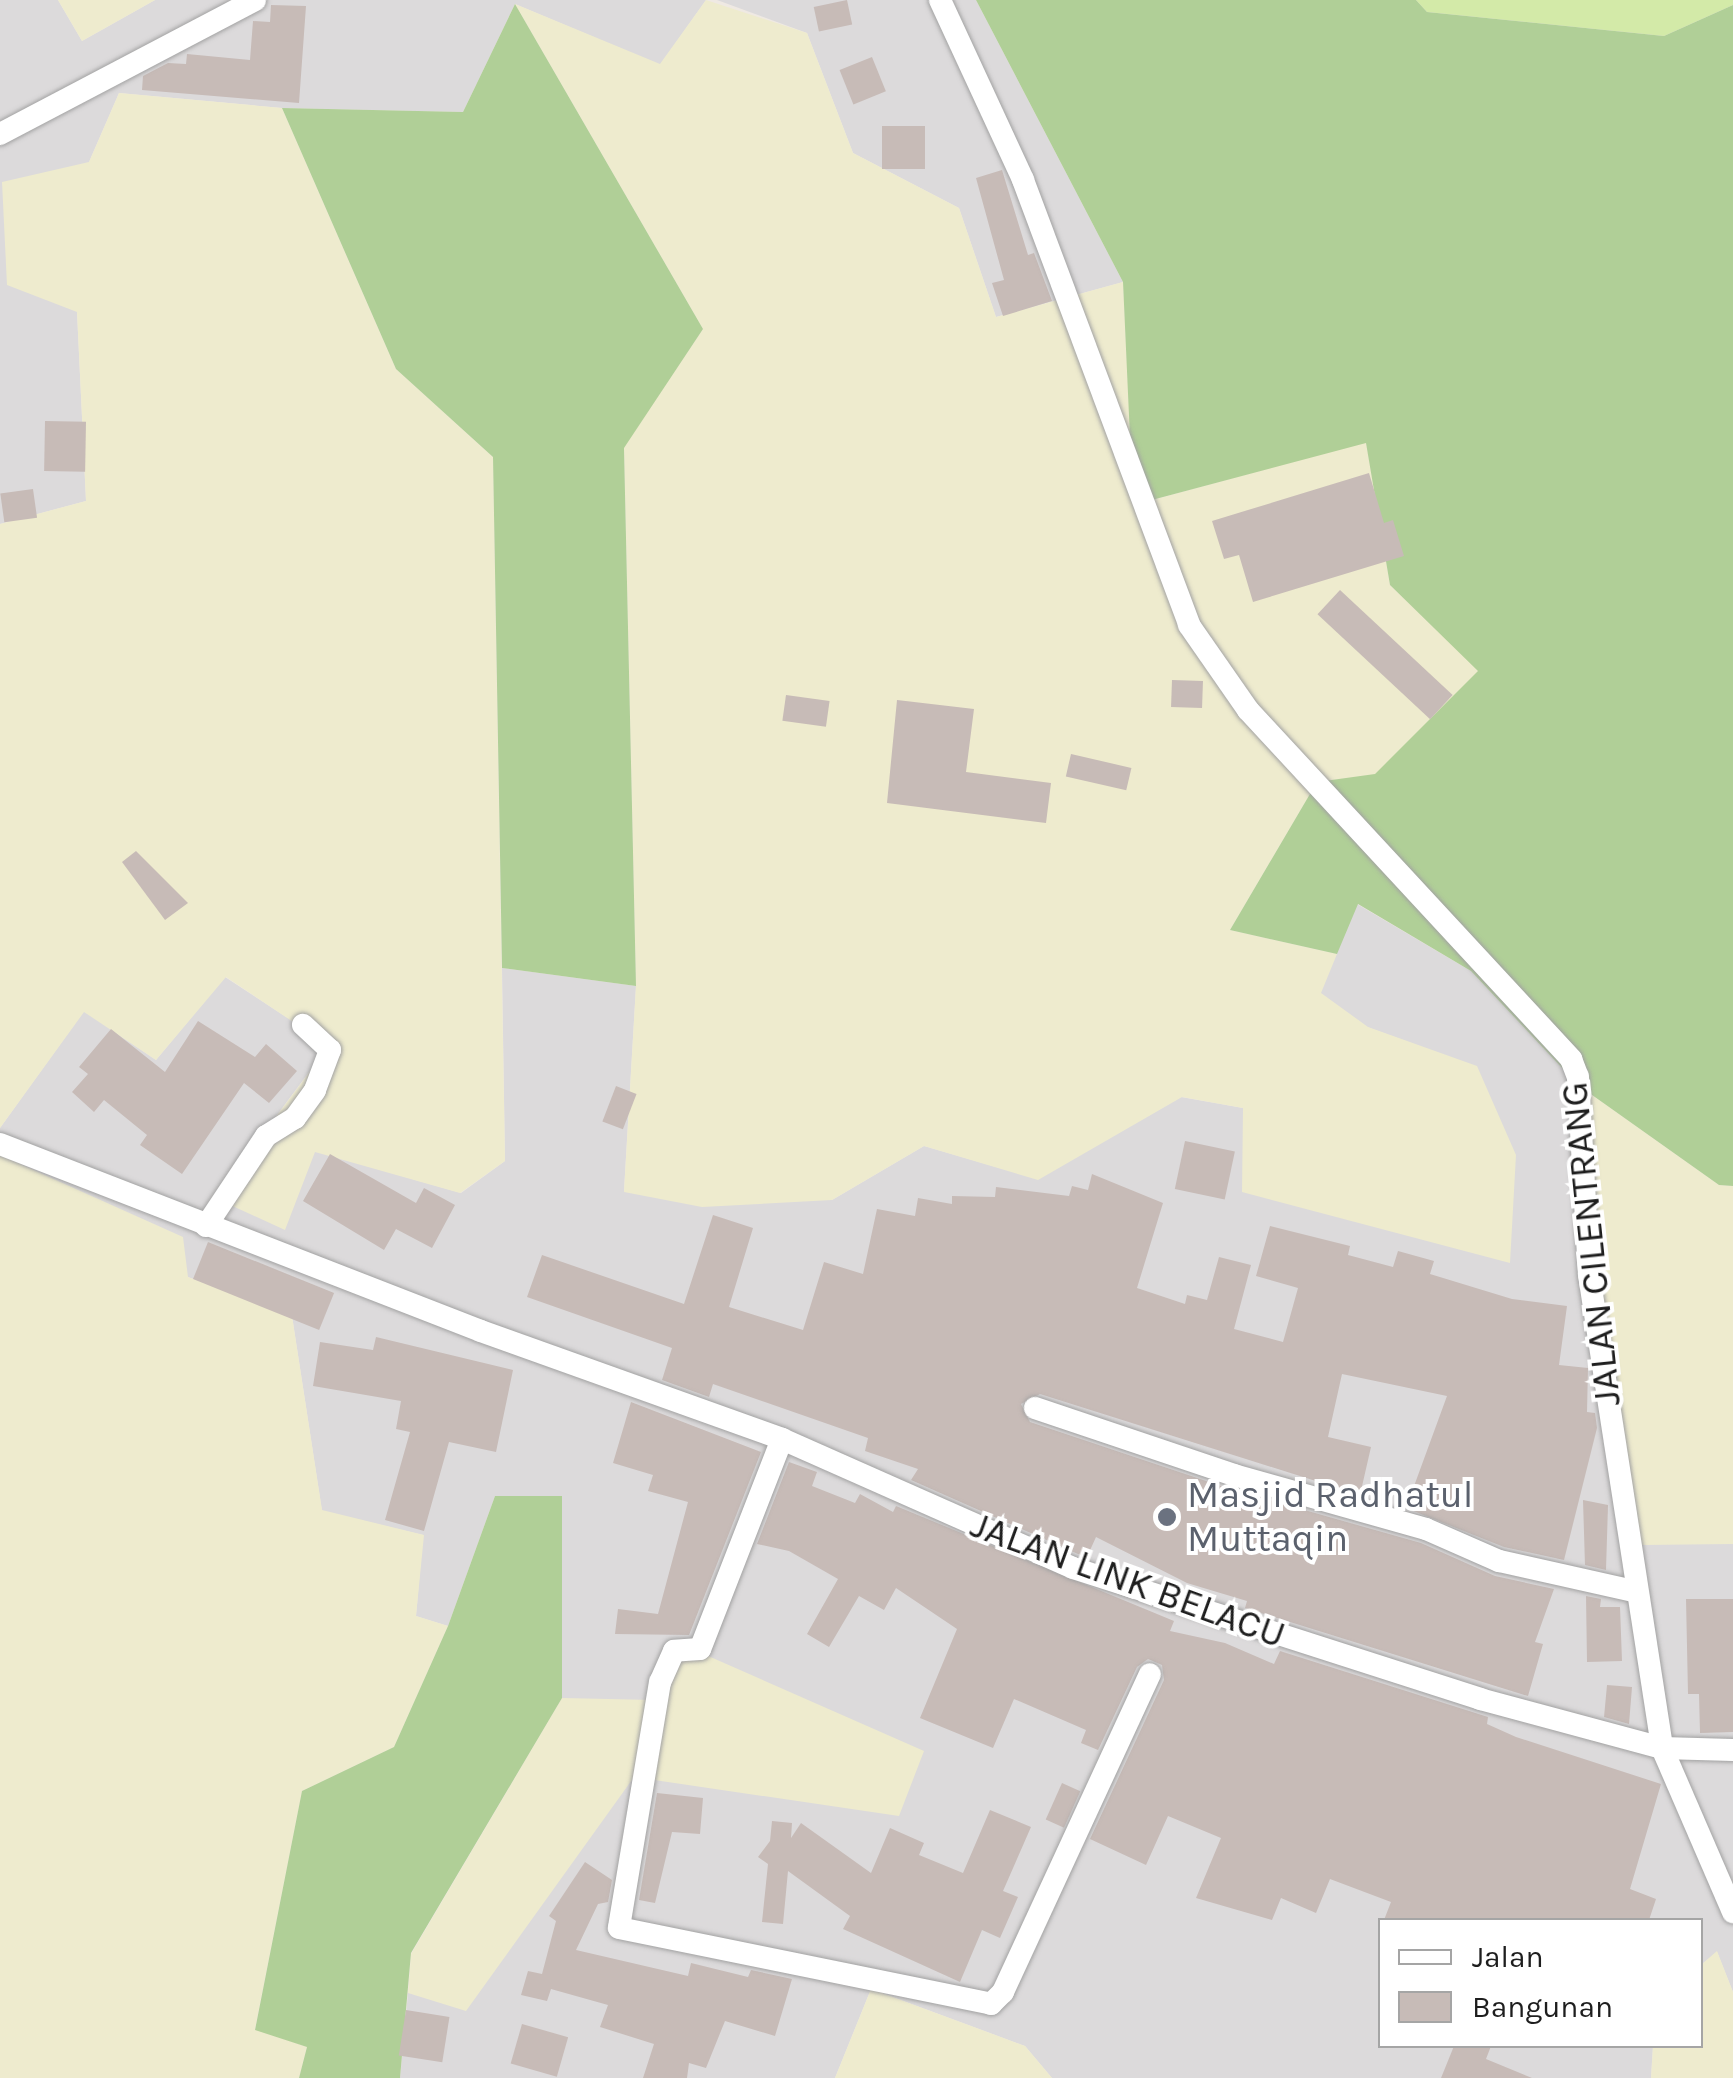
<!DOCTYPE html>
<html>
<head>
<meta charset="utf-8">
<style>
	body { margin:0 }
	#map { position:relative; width:1733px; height:2078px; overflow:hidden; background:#efe9e3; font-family:Karla,sans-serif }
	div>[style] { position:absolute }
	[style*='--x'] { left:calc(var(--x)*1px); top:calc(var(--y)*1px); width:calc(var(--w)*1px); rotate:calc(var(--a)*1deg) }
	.residential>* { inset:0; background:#dcdadb }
	.farmland>* { inset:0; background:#eeebce }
	.grass>* { inset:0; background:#d3eaa8 }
	.forest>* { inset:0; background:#b0cf97 }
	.building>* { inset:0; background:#c7bbb7; transform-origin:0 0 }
	.roads { filter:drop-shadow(0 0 2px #a2a2a2) drop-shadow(0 0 2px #a2a2a2) }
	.street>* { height:22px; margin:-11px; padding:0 11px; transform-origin:11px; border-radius:11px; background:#fff }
	.dots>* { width:28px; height:28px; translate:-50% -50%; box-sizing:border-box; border:5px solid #fff; border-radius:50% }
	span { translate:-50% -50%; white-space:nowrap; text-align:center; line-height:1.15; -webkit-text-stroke:8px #fff; paint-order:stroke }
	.street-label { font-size:38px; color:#1e1e1e }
	.worship-label { font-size:38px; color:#5b616d }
	.left { translate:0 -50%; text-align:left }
	.legend { position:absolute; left:1378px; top:1918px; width:325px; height:130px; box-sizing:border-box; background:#fff; border:2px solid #a5a5a5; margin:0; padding:12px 18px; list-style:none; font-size:30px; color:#1e1e1e }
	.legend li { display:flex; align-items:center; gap:20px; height:50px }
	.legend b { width:50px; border:2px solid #a5a5a5 }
</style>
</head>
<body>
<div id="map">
	<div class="residential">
		<div style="clip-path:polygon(0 0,58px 0,82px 41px,155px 0,706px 0,660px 65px,515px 4px,463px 112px,282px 108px,119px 93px,89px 162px,77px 312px,86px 501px,0 524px)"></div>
		<div style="clip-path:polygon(717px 0,976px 0,1123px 282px,996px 317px,959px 208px,853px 153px,807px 33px)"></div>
		<div style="clip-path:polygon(1357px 904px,1471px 971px,1578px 1085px,1642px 1544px,1733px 1544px,1733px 1992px,1717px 1952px,1701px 1965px,1700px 1920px,1380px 1920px,1380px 2046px,1653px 2046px,1651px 2078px,1052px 2078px,1025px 2046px,871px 1989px,835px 2078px,400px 2078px,408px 1993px,562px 1698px,495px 1496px,448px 1626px,416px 1616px,423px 1535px,322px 1511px,292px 1316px,188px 1277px,0 1155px,0 1128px,84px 1011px,156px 1060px,225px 977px,329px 1045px,216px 1197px,315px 1151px,461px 1193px,505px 1161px,502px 968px,636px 986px,624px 1191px,832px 1200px,924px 1146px,1038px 1179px,1181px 1097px,1243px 1108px,1477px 1067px,1367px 1027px,1320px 993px)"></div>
	</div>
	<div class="farmland">
		<div style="clip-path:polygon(58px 0,155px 0,82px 41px)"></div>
		<div style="clip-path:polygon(706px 0,807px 33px,853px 153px,959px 208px,996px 317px,1123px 282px,1134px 505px,1366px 442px,1390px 585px,1479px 671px,1375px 775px,1317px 782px,1230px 930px,1337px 954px,1321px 993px,1368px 1027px,1477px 1066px,1516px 1155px,1510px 1263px,1242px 1192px,1243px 1108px,1182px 1097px,1038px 1180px,924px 1146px,832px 1200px,702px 1207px,624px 1192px,636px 986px,624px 447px,703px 329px,515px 4px,660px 64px)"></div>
		<div style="clip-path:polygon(119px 93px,282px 108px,396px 369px,493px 457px,505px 1161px,460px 1193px,315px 1152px,285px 1230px,215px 1198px,329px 1046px,226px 977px,156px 1060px,84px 1012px,0 1128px,0 524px,86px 501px,77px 312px,7px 285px,2px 182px,89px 162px)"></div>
		<div style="clip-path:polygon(1578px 1085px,1719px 1185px,1733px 1186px,1733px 1544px,1642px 1545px,1603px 1388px)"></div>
		<div style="clip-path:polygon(0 1155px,183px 1237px,188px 1277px,292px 1316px,322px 1510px,424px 1535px,416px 1616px,448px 1626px,394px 1747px,302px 1791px,255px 2029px,307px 2047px,299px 2078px,0 2078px)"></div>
		<div style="clip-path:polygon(674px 1641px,924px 1751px,899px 1816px,634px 1777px,466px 2011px,408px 1993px,411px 1954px,562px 1698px,654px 1700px)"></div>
		<div style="clip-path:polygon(1717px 1951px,1733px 1992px,1733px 2078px,1651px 2078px,1653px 2046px,1700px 2046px,1701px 1965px)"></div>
		<div style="clip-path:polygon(871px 1989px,1025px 2046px,1052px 2078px,835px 2078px)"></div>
	</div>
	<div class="grass">
		<div style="clip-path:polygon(1416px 0,1733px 0,1733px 5px,1664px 36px,1427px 12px)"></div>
	</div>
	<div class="forest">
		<div style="clip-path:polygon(976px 0,1416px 0,1427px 12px,1664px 36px,1733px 5px,1733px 1186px,1719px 1185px,1578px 1085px,1471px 971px,1358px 904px,1337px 954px,1230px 930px,1317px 782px,1375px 774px,1478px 671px,1390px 585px,1366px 443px,1133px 505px,1123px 282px)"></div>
		<div style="clip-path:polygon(515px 4px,703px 329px,624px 448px,636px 986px,502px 968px,493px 457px,396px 369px,282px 108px,463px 112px)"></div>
		<div style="clip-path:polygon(495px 1496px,562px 1496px,562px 1698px,411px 1953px,400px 2078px,299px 2078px,307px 2047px,255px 2030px,302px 1791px,394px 1747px,448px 1626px)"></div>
	</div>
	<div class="building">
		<div style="left:847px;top:0;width:25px;height:34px;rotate:78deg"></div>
		<div style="clip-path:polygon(271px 5px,306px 6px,299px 103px,142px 90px,143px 76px,168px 63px,186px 64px,187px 54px,250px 60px,253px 21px,270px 22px)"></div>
		<div style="left:872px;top:57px;width:37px;height:35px;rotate:68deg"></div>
		<div style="left:925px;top:126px;width:43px;height:43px;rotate:90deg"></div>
		<div style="clip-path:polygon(1002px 170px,1028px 255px,1034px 253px,1052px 301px,1003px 316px,992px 283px,1004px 280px,976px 178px)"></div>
		<div style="left:45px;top:421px;width:41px;height:50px;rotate:1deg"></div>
		<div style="clip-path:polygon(1369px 473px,1384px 523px,1393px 520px,1404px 556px,1253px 602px,1239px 555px,1224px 559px,1212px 521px)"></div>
		<div style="left:33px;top:489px;width:29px;height:33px;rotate:82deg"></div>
		<div style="left:1340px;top:590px;width:154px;height:33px;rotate:43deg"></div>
		<div style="left:1172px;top:680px;width:31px;height:27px;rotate:2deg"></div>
		<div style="left:786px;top:695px;width:44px;height:26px;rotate:8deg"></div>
		<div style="clip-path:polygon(897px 700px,974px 709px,966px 772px,1051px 783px,1046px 823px,887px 803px)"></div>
		<div style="left:1071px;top:754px;width:62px;height:23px;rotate:13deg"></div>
		<div style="clip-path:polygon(136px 851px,188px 903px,165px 920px,122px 862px)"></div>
		<div style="clip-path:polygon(198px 1021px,255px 1057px,266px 1044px,297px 1071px,269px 1103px,244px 1083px,182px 1174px,140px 1145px,147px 1135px,104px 1100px,94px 1112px,72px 1092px,88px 1074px,79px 1067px,111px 1029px,165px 1072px)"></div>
		<div style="left:616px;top:1086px;width:22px;height:38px;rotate:21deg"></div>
		<div style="left:1185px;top:1141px;width:51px;height:49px;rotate:12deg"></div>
		<div style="clip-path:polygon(330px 1154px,416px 1203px,424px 1188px,455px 1205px,432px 1248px,396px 1229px,384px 1250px,303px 1201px)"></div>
		<div style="clip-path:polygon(1092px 1174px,1163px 1203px,1137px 1288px,1185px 1304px,1187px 1295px,1207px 1300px,1219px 1257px,1251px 1265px,1234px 1329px,1283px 1342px,1298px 1288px,1256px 1276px,1270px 1226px,1350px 1246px,1348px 1255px,1393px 1267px,1398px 1251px,1434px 1261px,1430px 1274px,1512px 1299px,1567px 1306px,1559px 1365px,1588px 1368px,1587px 1412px,1595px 1413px,1597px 1428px,1564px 1560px,1504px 1547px,1406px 1508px,1447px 1396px,1342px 1374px,1328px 1437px,1371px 1447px,1360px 1495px,1040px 1394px,1021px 1404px,1030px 1422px,1230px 1489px,1421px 1543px,1495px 1576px,1554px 1589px,1535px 1642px,1543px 1644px,1528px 1696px,1245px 1608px,1247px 1601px,1187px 1583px,1096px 1537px,1087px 1557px,1078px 1554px,911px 1480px,918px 1469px,865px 1451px,868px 1438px,713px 1384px,709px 1397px,662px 1380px,672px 1348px,527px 1297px,542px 1255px,684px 1304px,713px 1215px,753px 1228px,729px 1307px,803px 1330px,824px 1262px,863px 1274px,877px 1209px,915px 1216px,918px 1198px,952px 1204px,952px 1196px,995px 1197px,996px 1187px,1069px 1196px,1072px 1186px,1088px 1190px)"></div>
		<div style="left:208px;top:1242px;width:136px;height:40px;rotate:22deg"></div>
		<div style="clip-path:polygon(376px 1337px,513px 1370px,496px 1452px,449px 1442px,424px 1531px,385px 1520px,410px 1432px,396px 1429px,401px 1401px,313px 1386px,320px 1342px,373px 1350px)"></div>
		<div style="clip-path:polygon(631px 1402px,761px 1452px,689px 1635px,615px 1634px,618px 1609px,658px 1614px,688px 1502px,648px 1491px,653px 1475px,613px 1463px)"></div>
		<div style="clip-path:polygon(789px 1462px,817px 1472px,812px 1486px,855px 1503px,860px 1494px,893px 1512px,896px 1506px,1174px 1621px,1170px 1631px,1225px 1643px,1274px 1664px,1280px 1651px,1488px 1717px,1487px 1724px,1516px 1737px,1661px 1784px,1630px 1889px,1656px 1899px,1649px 1920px,1384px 1920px,1391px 1902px,1330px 1879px,1316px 1913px,1281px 1898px,1272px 1920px,1196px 1898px,1221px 1838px,1168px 1816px,1146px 1865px,1090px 1839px,1164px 1680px,1162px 1665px,1148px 1659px,1137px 1667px,1098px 1750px,1081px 1743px,1086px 1730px,1014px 1699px,993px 1748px,920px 1718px,957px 1629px,896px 1588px,884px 1610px,859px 1596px,829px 1647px,807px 1634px,838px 1579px,789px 1551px,757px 1544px)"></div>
		<div style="clip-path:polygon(1583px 1500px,1608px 1505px,1606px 1570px,1585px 1565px)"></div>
		<div style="clip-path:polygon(1586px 1596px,1601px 1599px,1600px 1607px,1620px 1607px,1622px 1661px,1587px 1662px)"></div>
		<div style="clip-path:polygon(1686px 1599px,1733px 1599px,1733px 1732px,1700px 1733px,1699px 1694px,1688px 1694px)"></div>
		<div style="clip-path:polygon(1607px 1685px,1632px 1687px,1629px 1724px,1604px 1717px)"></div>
		<div style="left:1062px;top:1783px;width:20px;height:40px;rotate:24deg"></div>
		<div style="clip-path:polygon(657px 1793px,703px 1798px,700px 1834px,672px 1832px,655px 1903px,639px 1900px)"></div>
		<div style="clip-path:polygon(990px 1810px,1031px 1827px,1003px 1891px,1018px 1897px,1000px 1938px,982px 1930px,960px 1982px,843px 1929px,850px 1916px,788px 1871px,783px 1924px,762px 1922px,768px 1864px,758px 1857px,770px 1841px,772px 1821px,792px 1823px,791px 1838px,801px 1823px,871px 1873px,890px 1828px,924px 1843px,919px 1855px,963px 1873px)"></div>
		<div style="clip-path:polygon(585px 1862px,612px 1880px,608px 1902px,598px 1904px,576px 1950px,688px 1976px,691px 1963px,748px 1977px,751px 1970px,792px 1979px,775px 2036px,725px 2021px,706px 2068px,689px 2063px,687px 2078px,643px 2078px,654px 2044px,600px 2027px,608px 2005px,551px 1989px,547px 2001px,521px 1995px,528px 1971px,542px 1974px,556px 1921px,549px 1916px)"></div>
		<div style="left:406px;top:2010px;width:44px;height:46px;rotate:9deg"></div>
		<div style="left:522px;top:2024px;width:48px;height:41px;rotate:16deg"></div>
		<div style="clip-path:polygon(1454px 2046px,1491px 2046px,1486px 2059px,1532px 2078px,1441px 2078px)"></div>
	</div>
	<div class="roads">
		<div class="street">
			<div style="--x:940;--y:0;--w:198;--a:65.2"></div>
			<div style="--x:1023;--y:180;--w:475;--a:69.5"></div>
			<div style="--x:1189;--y:625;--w:103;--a:55.2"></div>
			<div style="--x:1248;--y:710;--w:476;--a:47.2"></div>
			<div style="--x:1571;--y:1059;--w:19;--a:69"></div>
			<div style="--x:1578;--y:1077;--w:198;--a:86.8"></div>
			<div style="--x:1589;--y:1275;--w:479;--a:81.2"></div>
			<div style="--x:1662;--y:1748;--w:179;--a:66.6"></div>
			<div style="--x:0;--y:134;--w:288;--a:-27.7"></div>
			<div style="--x:0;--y:1144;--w:516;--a:21.24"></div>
			<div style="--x:481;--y:1331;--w:320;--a:19.7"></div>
			<div style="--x:782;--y:1439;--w:318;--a:23.9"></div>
			<div style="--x:1073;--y:1568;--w:428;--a:17.8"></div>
			<div style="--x:1480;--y:1699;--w:188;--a:15.1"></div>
			<div style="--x:1662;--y:1748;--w:71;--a:1.6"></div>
			<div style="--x:206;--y:1226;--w:108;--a:-56.3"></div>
			<div style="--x:266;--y:1136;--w:34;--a:-32"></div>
			<div style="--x:295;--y:1118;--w:34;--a:-54"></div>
			<div style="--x:315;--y:1090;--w:43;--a:-69.4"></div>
			<div style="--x:330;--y:1050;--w:37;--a:-137"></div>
			<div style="--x:1035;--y:1408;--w:210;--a:18.6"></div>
			<div style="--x:1234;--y:1475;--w:199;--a:15.7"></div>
			<div style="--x:1426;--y:1529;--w:80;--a:23.7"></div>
			<div style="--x:1499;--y:1561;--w:137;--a:12.6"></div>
			<div style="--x:782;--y:1439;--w:225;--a:111.3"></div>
			<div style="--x:700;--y:1649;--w:26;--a:176"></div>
			<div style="--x:674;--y:1651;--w:34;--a:114"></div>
			<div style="--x:660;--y:1682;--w:249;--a:99.5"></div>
			<div style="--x:619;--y:1928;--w:380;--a:11.5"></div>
			<div style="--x:991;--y:2004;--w:17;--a:-45"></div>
			<div style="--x:1003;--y:1992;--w:350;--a:-65.2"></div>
		</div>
	</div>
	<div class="dots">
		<div style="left:1167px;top:1517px;background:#6b7280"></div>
	</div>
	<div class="street-label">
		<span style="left:1591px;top:1244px;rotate:-96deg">JALAN CILENTRANG</span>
		<span style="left:1128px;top:1580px;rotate:20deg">JALAN LINK BELACU</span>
	</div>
	<div class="worship-label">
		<span class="left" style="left:1187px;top:1517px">Masjid Radhatul<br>Muttaqin</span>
	</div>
	<ul class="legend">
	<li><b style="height:12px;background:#fff"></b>Jalan</li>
	<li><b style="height:28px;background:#c7bbb7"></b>Bangunan</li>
	</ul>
</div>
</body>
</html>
